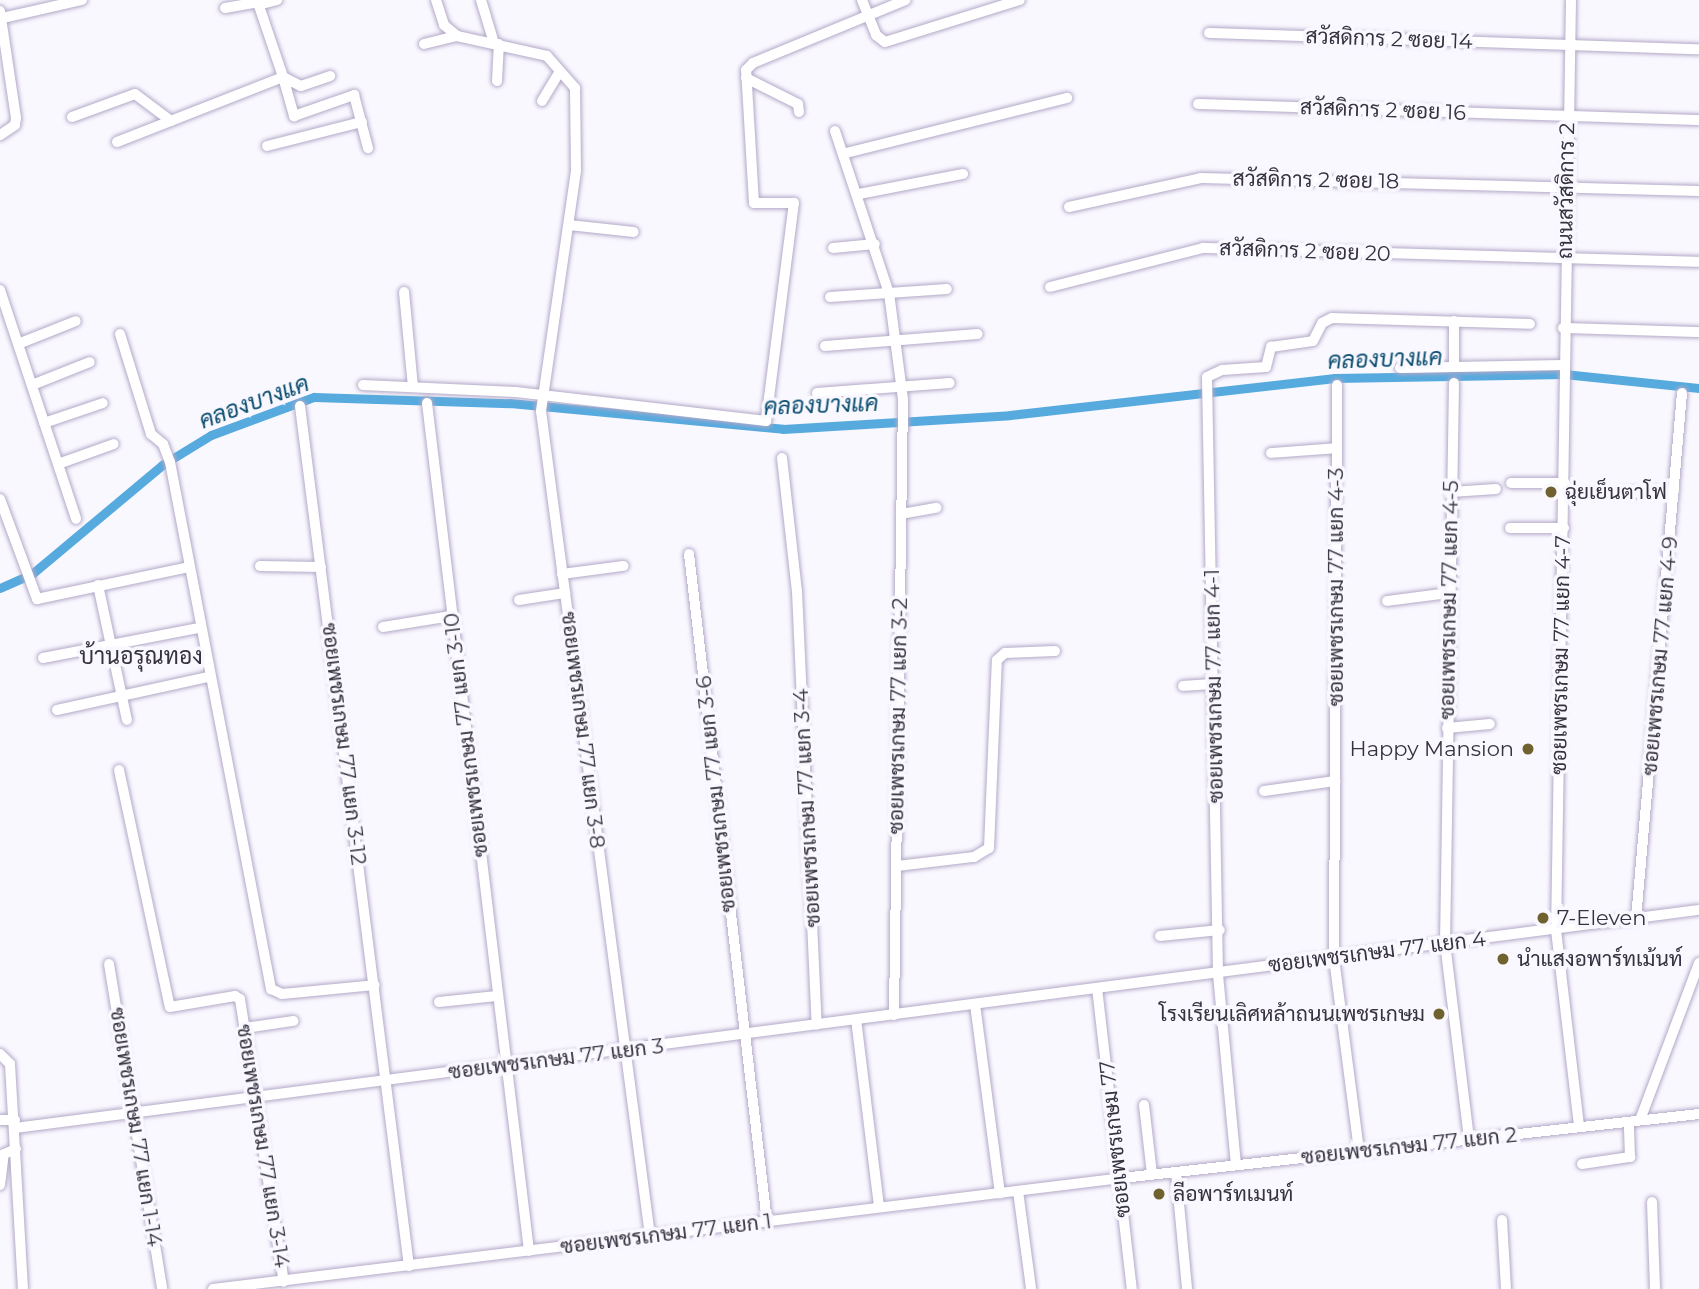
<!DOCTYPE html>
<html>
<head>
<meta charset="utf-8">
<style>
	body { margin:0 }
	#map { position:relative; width:1699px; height:1289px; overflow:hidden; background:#faf8ff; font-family:Montserrat,Sarabun,sans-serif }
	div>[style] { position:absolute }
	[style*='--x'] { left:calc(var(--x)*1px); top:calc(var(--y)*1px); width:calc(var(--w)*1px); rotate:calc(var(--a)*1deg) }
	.canal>* { height:9px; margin:-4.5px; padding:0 4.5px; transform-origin:4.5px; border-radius:4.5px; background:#57aade }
	.roads { filter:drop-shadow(0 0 2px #b3a9c8) drop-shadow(0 0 2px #b3a9c8) }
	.street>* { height:10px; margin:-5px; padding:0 5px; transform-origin:5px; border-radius:5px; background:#fff }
	.dots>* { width:19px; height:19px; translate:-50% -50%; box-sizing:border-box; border:4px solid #faf8ff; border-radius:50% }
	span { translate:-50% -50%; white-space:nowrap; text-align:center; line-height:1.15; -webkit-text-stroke:7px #faf8ff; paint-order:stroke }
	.street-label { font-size:21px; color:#36323f }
	.poi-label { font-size:21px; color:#36323f }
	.left { translate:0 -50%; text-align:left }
	.right { translate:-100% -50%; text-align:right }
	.water-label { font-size:23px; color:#074b6e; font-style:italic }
	.neighbourhood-label { font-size:23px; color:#36323f }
</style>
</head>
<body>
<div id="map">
	<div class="canal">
		<div style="--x:0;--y:588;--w:36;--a:-24"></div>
		<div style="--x:33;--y:573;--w:168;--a:-39.9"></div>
		<div style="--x:162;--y:465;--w:57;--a:-31.5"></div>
		<div style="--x:211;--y:435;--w:110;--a:-20.3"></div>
		<div style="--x:314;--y:397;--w:196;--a:1.8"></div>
		<div style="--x:510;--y:403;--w:274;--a:5.4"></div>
		<div style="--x:783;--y:429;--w:227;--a:-3.5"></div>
		<div style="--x:1010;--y:415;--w:327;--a:-6.5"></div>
		<div style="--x:1335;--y:378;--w:229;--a:-1"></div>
		<div style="--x:1564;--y:374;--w:136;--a:5.9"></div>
	</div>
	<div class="roads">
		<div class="street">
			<div style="--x:257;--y:0;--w:81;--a:71.3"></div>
			<div style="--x:283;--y:77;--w:20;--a:27"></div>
			<div style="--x:301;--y:86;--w:31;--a:-19"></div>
			<div style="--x:436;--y:0;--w:26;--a:72"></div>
			<div style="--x:444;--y:25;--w:17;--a:40"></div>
			<div style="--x:457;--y:36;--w:92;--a:12.5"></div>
			<div style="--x:547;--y:56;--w:43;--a:48.8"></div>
			<div style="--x:575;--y:88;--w:83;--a:89.3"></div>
			<div style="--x:576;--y:171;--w:243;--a:98.3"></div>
			<div style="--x:541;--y:411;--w:832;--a:82.47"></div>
			<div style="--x:481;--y:0;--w:45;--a:73.2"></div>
			<div style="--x:862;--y:0;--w:38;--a:68"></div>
			<div style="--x:876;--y:35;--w:11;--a:38"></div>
			<div style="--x:885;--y:42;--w:141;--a:-17.3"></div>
			<div style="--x:1571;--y:0;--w:930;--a:90.92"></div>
			<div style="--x:1556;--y:930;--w:198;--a:83.3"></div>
			<div style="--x:258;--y:5;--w:20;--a:-15"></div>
			<div style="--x:225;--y:8;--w:34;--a:-10"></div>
			<div style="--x:0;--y:11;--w:108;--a:81.5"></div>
			<div style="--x:16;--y:118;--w:7;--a:98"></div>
			<div style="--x:15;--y:125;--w:18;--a:146"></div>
			<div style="--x:7;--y:17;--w:77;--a:-12.8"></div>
			<div style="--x:1209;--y:33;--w:490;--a:1.9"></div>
			<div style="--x:424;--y:44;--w:34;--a:-14"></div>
			<div style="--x:746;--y:78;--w:58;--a:26.6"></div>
			<div style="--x:798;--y:104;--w:8;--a:83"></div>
			<div style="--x:497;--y:81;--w:37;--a:-87"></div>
			<div style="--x:542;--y:101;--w:35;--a:-59"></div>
			<div style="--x:1198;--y:104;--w:501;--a:1.83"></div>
			<div style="--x:72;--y:117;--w:67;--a:-20.1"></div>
			<div style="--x:135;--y:94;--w:45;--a:36.9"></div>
			<div style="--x:835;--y:131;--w:171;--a:71.6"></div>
			<div style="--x:889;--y:293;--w:107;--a:82.5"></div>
			<div style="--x:903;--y:399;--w:616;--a:90.84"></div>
			<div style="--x:117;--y:142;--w:178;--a:-21.4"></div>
			<div style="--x:283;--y:77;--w:41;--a:74.2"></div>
			<div style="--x:294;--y:116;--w:64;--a:-19.3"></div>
			<div style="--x:354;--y:95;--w:55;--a:75.2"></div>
			<div style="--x:267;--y:146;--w:98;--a:-14.2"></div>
			<div style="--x:846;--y:153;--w:228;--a:-14"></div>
			<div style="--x:859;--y:194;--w:106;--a:-10.9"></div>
			<div style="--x:1069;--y:207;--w:135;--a:-12.4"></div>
			<div style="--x:1201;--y:178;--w:498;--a:1.5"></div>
			<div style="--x:569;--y:225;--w:65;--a:6.1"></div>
			<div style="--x:833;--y:248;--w:42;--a:-5.4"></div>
			<div style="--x:1050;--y:287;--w:158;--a:-14.3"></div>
			<div style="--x:1203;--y:248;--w:496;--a:1.6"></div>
			<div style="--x:0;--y:290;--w:241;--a:71.6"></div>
			<div style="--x:404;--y:292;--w:95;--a:84.6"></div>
			<div style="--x:830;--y:297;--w:117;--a:-3.9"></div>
			<div style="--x:1454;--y:321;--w:46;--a:90"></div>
			<div style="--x:1563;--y:328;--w:136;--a:1.7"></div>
			<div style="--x:120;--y:334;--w:105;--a:72.8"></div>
			<div style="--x:151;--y:434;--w:16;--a:40"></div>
			<div style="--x:163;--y:444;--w:19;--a:69"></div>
			<div style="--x:170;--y:462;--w:537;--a:79.15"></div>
			<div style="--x:271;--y:989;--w:12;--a:24"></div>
			<div style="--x:282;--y:994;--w:93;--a:-5.5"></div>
			<div style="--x:18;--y:344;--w:62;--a:-21.6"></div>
			<div style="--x:825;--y:346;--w:153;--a:-4.5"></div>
			<div style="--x:1400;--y:368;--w:162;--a:-1.1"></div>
			<div style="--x:1454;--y:383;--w:560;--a:90.92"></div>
			<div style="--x:1445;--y:943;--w:197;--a:83"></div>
			<div style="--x:32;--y:385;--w:62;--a:-21.6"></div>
			<div style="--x:363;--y:385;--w:153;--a:2.6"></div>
			<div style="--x:516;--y:392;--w:252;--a:6.6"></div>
			<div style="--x:766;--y:421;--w:220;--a:-82.7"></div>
			<div style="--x:794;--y:203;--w:40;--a:180"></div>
			<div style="--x:754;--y:203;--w:133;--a:-93.4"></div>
			<div style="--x:746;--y:70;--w:10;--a:-45"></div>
			<div style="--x:753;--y:63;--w:165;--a:-22.4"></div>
			<div style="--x:1337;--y:385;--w:573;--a:90.3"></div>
			<div style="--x:1334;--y:958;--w:195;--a:82.6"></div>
			<div style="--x:817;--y:393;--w:133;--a:-4.3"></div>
			<div style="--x:427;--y:403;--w:854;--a:83.14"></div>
			<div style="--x:300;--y:406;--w:867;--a:82.78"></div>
			<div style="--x:44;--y:423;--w:62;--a:-18.7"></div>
			<div style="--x:1271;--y:453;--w:66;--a:-4.3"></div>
			<div style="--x:782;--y:458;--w:134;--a:83.6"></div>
			<div style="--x:797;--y:591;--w:434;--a:87.4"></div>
			<div style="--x:58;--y:464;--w:59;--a:-19.7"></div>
			<div style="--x:1511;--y:483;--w:54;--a:0"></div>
			<div style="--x:1451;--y:492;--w:45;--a:-3.8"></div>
			<div style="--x:1624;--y:493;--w:50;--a:-2.3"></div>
			<div style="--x:0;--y:499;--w:107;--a:69.7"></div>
			<div style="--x:37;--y:599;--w:155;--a:-11.9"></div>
			<div style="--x:901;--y:514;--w:36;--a:-10"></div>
			<div style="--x:1510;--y:528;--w:54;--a:0"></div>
			<div style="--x:689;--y:554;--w:673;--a:83.34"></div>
			<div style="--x:260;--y:566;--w:61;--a:0.9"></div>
			<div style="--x:562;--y:574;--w:62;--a:-7.5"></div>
			<div style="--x:98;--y:585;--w:138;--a:77.9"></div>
			<div style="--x:519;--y:600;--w:47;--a:-8.7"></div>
			<div style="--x:1387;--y:601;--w:63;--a:-7.4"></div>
			<div style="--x:383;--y:627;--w:69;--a:-9.2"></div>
			<div style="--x:43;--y:658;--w:159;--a:-10.9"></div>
			<div style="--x:1183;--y:686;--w:32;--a:-4"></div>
			<div style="--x:57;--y:710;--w:155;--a:-12.3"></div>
			<div style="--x:1447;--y:728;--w:43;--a:-5.3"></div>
			<div style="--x:119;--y:770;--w:242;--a:77.9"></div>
			<div style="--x:170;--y:1007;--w:66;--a:-9.6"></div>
			<div style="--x:235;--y:996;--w:6;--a:31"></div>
			<div style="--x:240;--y:999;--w:286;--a:81.2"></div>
			<div style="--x:1264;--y:791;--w:72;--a:-8"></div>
			<div style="--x:897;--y:866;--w:78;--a:-6.7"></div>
			<div style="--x:974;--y:857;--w:17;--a:-31"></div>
			<div style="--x:989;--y:848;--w:188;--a:-87.6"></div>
			<div style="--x:997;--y:660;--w:11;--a:-41"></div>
			<div style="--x:1005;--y:653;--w:50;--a:-2.3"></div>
			<div style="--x:1636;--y:919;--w:528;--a:-85"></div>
			<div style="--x:1160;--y:936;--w:60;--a:-5.7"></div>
			<div style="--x:109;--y:964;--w:329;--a:80.7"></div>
			<div style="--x:1097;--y:988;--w:303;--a:83.4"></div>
			<div style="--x:439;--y:1002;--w:58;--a:-5.9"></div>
			<div style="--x:975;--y:1004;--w:191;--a:82.5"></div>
			<div style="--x:856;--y:1019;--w:189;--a:83"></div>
			<div style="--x:245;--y:1028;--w:49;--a:-8.3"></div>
			<div style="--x:0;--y:1054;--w:14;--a:45"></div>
			<div style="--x:10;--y:1064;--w:225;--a:86.7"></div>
			<div style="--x:1144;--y:1105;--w:69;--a:83.4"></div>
			<div style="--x:0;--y:1120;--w:15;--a:0"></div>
			<div style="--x:1640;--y:1120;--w:168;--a:-69.4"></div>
			<div style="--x:15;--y:1128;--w:1698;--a:-7.38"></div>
			<div style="--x:1582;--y:1164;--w:49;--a:-8.3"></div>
			<div style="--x:1630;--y:1157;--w:35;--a:-92"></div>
			<div style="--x:1236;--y:1165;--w:193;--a:-95.4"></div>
			<div style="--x:1218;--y:973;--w:596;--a:-91.06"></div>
			<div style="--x:1207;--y:377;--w:17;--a:-25"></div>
			<div style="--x:1222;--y:370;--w:44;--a:-3.9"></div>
			<div style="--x:1266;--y:367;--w:21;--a:-76"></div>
			<div style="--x:1271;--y:347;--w:42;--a:-8.1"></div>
			<div style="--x:1313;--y:341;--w:20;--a:-63"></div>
			<div style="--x:1322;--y:323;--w:11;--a:-27"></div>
			<div style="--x:1332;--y:318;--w:198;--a:1.7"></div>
			<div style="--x:1176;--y:1172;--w:118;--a:84.6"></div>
			<div style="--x:0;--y:1185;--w:31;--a:-83"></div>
			<div style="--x:4;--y:1154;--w:13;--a:-23"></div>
			<div style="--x:1018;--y:1191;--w:99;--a:82.4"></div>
			<div style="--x:1652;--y:1202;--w:87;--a:88"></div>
			<div style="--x:1502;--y:1220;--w:69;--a:86.7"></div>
			<div style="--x:213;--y:1289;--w:925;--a:-6.96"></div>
			<div style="--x:1131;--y:1177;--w:571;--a:-6.33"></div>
		</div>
	</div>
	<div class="dots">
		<div style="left:1551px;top:492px;background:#70622f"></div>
		<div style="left:1528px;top:749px;background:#70622f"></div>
		<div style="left:1543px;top:918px;background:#70622f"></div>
		<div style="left:1503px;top:959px;background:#70622f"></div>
		<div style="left:1439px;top:1014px;background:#70622f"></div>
		<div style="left:1159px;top:1194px;background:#70622f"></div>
	</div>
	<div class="street-label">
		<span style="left:1389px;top:39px;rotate:2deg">สวัสดิการ 2 ซอย 14</span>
		<span style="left:1383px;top:110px;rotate:2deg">สวัสดิการ 2 ซอย 16</span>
		<span style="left:1316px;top:180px;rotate:1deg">สวัสดิการ 2 ซอย 18</span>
		<span style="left:1566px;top:191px;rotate:-89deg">ถนนสวัสดิการ 2</span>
		<span style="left:1305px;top:251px;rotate:2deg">สวัสดิการ 2 ซอย 20</span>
		<span style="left:1336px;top:587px;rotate:-90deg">ซอยเพชรเกษม 77 แยก 4-3</span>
		<span style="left:1449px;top:600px;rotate:-89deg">ซอยเพชรเกษม 77 แยก 4-5</span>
		<span style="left:1561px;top:655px;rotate:-89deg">ซอยเพชรเกษม 77 แยก 4-7</span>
		<span style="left:1660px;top:656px;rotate:-85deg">ซอยเพชรเกษม 77 แยก 4-9</span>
		<span style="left:1214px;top:686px;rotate:-91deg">ซอยเพชรเกษม 77 แยก 4-1</span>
		<span style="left:898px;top:716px;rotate:-89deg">ซอยเพชรเกษม 77 แยก 3-2</span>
		<span style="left:583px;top:730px;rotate:83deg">ซอยเพชรเกษม 77 แยก 3-8</span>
		<span style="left:466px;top:735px;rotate:-97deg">ซอยเพชรเกษม 77 แยก 3-10</span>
		<span style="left:344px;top:744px;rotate:83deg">ซอยเพชรเกษม 77 แยก 3-12</span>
		<span style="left:716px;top:794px;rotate:-96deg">ซอยเพชรเกษม 77 แยก 3-6</span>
		<span style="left:807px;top:808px;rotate:-93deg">ซอยเพชรเกษม 77 แยก 3-4</span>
		<span style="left:1377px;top:952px;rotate:-7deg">ซอยเพชรเกษม 77 แยก 4</span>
		<span style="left:556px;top:1059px;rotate:-7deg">ซอยเพชรเกษม 77 แยก 3</span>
		<span style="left:136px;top:1127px;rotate:81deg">ซอยเพชรเกษม 77 แยก 1-14</span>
		<span style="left:1115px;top:1139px;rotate:-96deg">ซอยเพชรเกษม 77</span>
		<span style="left:263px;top:1146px;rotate:81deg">ซอยเพชรเกษม 77 แยก 3-14</span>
		<span style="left:1409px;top:1146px;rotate:-6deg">ซอยเพชรเกษม 77 แยก 2</span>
		<span style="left:666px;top:1234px;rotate:-7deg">ซอยเพชรเกษม 77 แยก 1</span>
	</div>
	<div class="poi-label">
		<span class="left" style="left:1565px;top:492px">ฉุ่ยเย็นตาโฟ</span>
		<span class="right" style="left:1514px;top:749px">Happy Mansion</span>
		<span class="left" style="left:1557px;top:918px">7-Eleven</span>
		<span class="left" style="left:1517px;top:959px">นำแสงอพาร์ทเม้นท์</span>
		<span class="right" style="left:1425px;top:1014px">โรงเรียนเลิศหล้าถนนเพชรเกษม</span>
		<span class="left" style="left:1173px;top:1194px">ลีอพาร์ทเมนท์</span>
	</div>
	<div class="water-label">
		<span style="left:1385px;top:359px;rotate:-2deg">คลองบางแค</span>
		<span style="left:254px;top:402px;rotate:-20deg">คลองบางแค</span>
		<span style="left:821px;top:405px;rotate:-2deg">คลองบางแค</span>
	</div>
	<div class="neighbourhood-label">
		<span style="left:141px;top:656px">บ้านอรุณทอง</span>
	</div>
</div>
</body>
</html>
